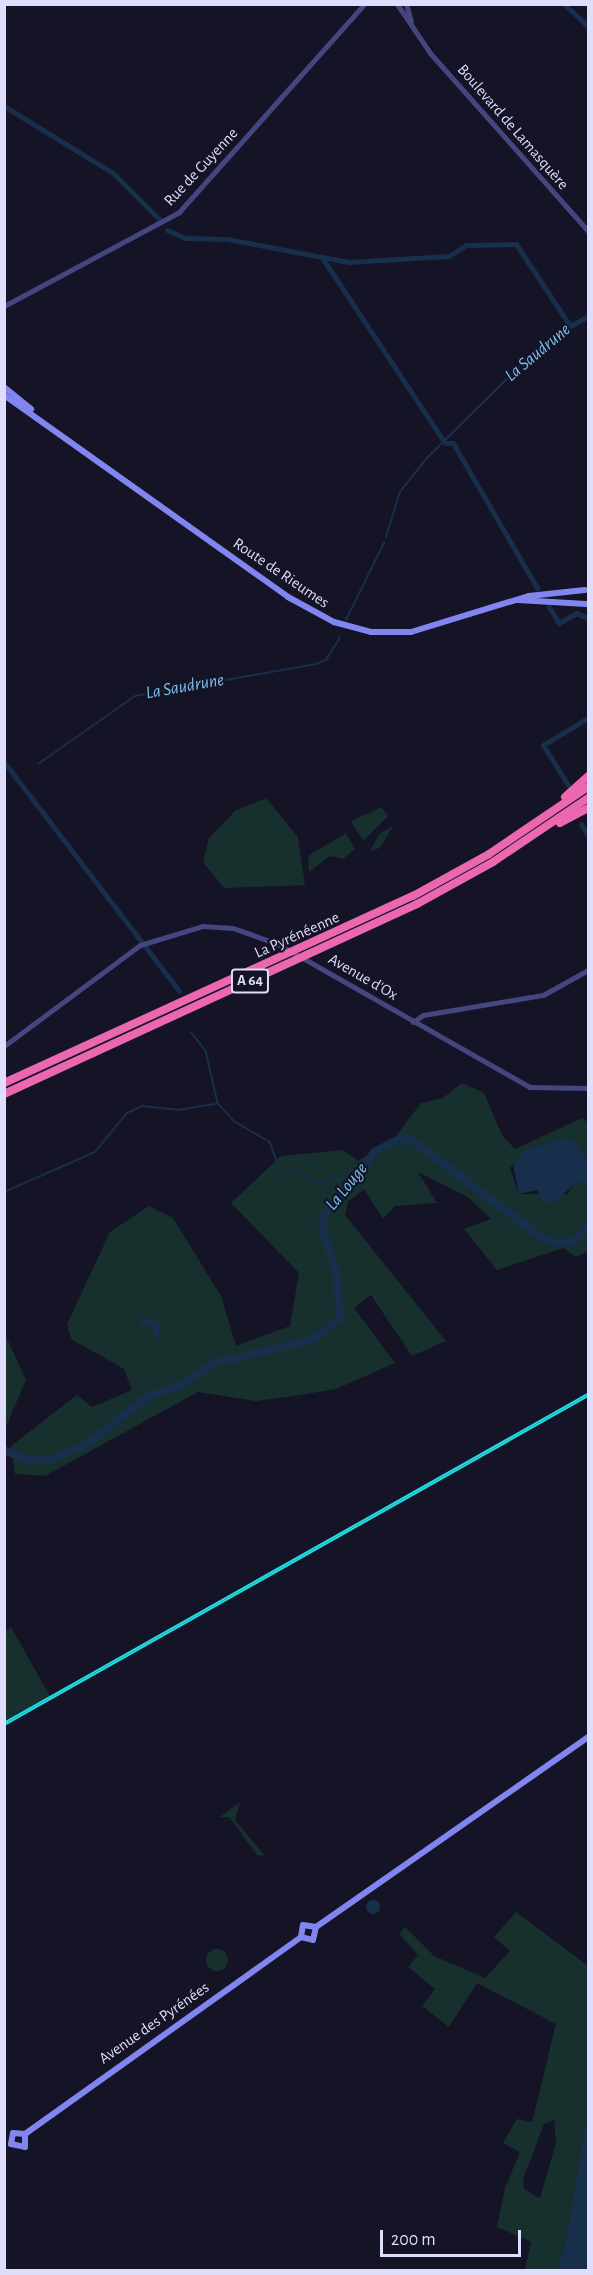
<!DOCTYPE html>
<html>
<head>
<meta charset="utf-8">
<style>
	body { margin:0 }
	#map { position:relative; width:593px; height:2275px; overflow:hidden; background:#151326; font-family:"Alegreya Sans",sans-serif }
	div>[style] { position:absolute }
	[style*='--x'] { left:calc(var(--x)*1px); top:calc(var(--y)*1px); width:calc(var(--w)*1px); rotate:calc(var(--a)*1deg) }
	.green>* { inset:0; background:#17302d }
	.round { border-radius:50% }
	.water>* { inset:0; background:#182f4b }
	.stream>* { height:1.5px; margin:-0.75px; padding:0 0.75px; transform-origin:0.75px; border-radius:0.75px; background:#182f4b }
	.canal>* { height:5px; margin:-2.5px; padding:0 2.5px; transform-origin:2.5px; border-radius:2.5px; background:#182f4b }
	.river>* { height:8px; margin:-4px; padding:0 4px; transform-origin:4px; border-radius:4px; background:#182f4b }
	.tertiary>* { height:5px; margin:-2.5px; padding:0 2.5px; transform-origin:2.5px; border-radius:2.5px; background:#44467f }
	.secondary>* { height:6px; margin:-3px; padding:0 3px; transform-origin:3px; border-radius:3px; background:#8085ef }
	.motorway>* { height:8px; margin:-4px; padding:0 4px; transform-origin:4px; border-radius:4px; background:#eb67b0 }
	.rail>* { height:4px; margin-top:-2px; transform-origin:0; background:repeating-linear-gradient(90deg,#151326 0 4.5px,#21dde2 0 9px); box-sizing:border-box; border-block:2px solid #21dde2 }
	span { translate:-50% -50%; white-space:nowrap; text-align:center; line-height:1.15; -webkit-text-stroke:4.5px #151326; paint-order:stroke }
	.shield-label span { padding:2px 4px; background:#151326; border:2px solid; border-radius:4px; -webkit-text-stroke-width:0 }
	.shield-label { font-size:15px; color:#deddfb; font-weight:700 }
	.street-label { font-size:16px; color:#deddfb }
	.water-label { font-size:18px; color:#78c0ee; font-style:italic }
	.frame { position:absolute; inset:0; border:6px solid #deddfb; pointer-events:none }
	.scale { position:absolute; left:380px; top:2230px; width:141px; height:27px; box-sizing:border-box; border:3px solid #deddfb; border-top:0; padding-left:8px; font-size:18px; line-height:21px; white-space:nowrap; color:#deddfb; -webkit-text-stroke:4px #151326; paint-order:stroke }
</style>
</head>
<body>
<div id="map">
	<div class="green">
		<div style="clip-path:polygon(266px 798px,298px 837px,305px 885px,224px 888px,203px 862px,209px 838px,235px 811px)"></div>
		<div style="clip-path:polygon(382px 807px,388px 816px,363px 841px,351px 821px)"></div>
		<div style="clip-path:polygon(393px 826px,381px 847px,370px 852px,379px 834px)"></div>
		<div style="clip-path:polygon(346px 833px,355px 849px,343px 859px,330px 856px,309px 872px,308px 856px)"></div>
		<div style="clip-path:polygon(462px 1083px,484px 1093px,502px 1135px,515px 1149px,582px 1118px,588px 1123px,588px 1163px,576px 1141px,564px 1138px,526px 1149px,510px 1168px,519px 1194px,567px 1194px,573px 1185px,588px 1181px,588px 1251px,576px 1257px,563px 1248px,497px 1270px,464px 1229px,491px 1219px,468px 1197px,418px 1172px,437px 1203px,395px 1206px,383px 1219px,364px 1189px,348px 1202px,345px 1215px,446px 1341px,412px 1356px,371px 1295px,354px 1308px,395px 1363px,336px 1389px,294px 1396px,256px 1401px,198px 1392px,45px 1476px,15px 1474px,11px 1446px,77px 1395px,92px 1407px,132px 1390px,124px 1369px,71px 1339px,67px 1324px,110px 1232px,149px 1206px,173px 1218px,221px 1296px,236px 1346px,290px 1326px,299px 1273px,231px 1203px,281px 1156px,343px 1150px,358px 1161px,396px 1136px,421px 1103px,443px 1098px)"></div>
		<div style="clip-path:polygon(5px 1334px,26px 1380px,5px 1429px)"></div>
		<div style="clip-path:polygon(11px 1627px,50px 1696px,5px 1721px,5px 1631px)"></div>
		<div style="clip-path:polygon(240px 1802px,235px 1820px,265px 1856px,257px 1855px,229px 1817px,220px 1817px)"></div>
		<div style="clip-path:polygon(evenodd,516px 1912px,588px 1966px,588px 2106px,565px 2246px,556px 2270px,525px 2270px,531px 2242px,497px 2227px,505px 2188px,520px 2152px,503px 2143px,517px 2119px,532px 2122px,556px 2024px,477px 1983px,449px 2027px,422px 2006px,435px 1989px,408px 1967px,418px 1955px,399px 1934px,405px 1927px,434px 1956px,485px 1978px,510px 1951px,494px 1937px,516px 1912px,554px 2120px,556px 2143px,540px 2198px,524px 2189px,523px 2179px,544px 2124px,554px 2120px)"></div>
		<div class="round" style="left:206px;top:1949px;width:22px;height:22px"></div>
	</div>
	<div class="water">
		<div style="clip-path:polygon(564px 1138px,576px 1141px,588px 1163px,588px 1181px,573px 1185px,555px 1202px,542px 1202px,538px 1190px,519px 1194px,513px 1164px,526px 1149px)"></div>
		<div style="clip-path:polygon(143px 1316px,162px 1324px,157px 1343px,152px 1327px,138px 1324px)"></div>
		<div class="round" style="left:366px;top:1900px;width:14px;height:14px"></div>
		<div style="clip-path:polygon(588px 2106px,588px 2270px,556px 2270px,565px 2246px)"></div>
	</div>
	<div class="stream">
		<div style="--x:386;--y:537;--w:47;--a:-72.7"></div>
		<div style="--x:400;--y:492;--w:43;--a:-51.5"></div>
		<div style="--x:427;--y:458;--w:146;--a:-44.7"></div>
		<div style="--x:531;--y:355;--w:69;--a:-33.7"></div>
		<div style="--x:346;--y:620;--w:86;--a:-63.7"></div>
		<div style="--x:38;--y:764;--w:118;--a:-35"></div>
		<div style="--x:135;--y:696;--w:184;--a:-10"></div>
		<div style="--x:316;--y:664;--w:11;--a:-22"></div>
		<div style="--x:326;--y:660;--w:26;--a:-58"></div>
		<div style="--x:191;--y:1032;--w:24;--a:52"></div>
		<div style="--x:206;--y:1051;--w:53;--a:77"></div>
		<div style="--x:218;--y:1103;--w:24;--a:48"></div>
		<div style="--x:234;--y:1121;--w:42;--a:30.3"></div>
		<div style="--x:270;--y:1142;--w:27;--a:70"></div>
		<div style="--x:279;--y:1167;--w:18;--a:9"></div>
		<div style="--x:297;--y:1170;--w:24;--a:33"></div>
		<div style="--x:317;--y:1183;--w:7;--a:0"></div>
		<div style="--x:324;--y:1183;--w:10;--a:-53"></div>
		<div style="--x:330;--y:1175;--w:16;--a:27"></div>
		<div style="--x:344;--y:1182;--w:14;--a:-25"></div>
		<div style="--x:4;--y:1192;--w:99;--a:-23.7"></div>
		<div style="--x:95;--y:1152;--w:50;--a:-50.6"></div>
		<div style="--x:127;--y:1113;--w:17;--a:-25"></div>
		<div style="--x:142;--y:1106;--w:36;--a:6"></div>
		<div style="--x:178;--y:1110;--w:39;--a:-9"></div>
	</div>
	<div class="canal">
		<div style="--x:564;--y:4;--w:33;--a:43"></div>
		<div style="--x:4;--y:106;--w:128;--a:31.6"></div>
		<div style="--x:113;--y:173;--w:66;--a:45"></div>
		<div style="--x:167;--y:230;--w:20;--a:24"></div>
		<div style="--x:185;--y:238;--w:42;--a:1.4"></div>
		<div style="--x:227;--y:239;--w:124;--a:10.7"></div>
		<div style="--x:349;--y:262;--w:100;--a:-3.4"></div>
		<div style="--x:449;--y:256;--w:20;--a:-33"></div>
		<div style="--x:466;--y:245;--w:50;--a:-1.1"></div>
		<div style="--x:516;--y:244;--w:98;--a:56.6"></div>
		<div style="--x:570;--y:326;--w:21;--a:-29"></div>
		<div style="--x:323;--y:259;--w:217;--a:56.5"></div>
		<div style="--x:445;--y:443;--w:8;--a:0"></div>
		<div style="--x:453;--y:443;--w:168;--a:59.9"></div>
		<div style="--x:549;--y:607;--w:19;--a:58"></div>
		<div style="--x:559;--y:623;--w:20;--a:-30"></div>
		<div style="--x:576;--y:613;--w:13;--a:23"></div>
		<div style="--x:4;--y:762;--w:288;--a:52.6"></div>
		<div style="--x:568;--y:785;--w:47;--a:-122"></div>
		<div style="--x:543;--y:745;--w:52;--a:-31"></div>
		<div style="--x:581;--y:824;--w:14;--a:60"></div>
	</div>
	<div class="river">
		<div style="--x:4;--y:1450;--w:26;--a:23"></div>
		<div style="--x:28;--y:1460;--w:22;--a:0"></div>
		<div style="--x:50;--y:1460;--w:38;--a:-23"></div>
		<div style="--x:85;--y:1445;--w:81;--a:-37.4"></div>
		<div style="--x:149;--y:1396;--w:32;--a:-18"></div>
		<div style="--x:179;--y:1386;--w:43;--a:-32.6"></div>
		<div style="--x:215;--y:1363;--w:102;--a:-13.6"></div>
		<div style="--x:314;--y:1339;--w:32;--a:-39"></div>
		<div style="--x:339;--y:1319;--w:42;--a:-91.4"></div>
		<div style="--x:338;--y:1277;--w:52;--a:-108.1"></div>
		<div style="--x:322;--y:1228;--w:16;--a:-79"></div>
		<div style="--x:325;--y:1212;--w:37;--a:-43"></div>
		<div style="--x:352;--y:1187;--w:41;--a:-57.8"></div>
		<div style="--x:374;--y:1152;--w:28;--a:-27"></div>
		<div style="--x:399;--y:1139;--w:11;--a:0"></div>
		<div style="--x:410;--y:1139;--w:165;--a:36.9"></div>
		<div style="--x:542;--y:1238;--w:17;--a:17"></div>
		<div style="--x:558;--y:1243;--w:16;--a:-7"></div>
		<div style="--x:574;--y:1241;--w:20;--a:-45"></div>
	</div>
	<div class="tertiary">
		<div style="--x:397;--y:4;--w:59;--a:56"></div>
		<div style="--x:430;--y:53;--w:238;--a:48.4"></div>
		<div style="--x:406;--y:4;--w:18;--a:74"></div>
		<div style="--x:4;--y:306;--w:199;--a:-28.2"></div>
		<div style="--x:179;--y:212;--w:278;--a:-48.3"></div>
		<div style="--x:413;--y:1022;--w:12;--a:-35"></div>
		<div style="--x:423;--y:1015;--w:122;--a:-9.5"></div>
		<div style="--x:543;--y:995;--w:51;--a:-29.1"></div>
		<div style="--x:4;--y:1046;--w:169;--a:-36.6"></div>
		<div style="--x:140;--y:945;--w:66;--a:-16.8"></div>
		<div style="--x:203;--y:926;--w:30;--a:4"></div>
		<div style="--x:233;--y:928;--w:48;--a:19.6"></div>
		<div style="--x:278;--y:944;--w:290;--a:29.6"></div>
		<div style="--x:530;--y:1087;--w:58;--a:1"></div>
	</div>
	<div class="secondary">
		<div style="--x:4;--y:387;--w:35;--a:39"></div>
		<div style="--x:4;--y:395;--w:349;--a:35.4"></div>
		<div style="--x:288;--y:597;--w:52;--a:28.5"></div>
		<div style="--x:334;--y:622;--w:38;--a:15"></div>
		<div style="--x:371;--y:632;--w:40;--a:0"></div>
		<div style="--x:411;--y:632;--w:123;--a:-17"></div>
		<div style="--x:529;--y:596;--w:56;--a:-6.1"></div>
		<div style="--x:518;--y:600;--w:68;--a:3.4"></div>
		<div style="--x:316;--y:1927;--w:332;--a:-34.9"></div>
		<div style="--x:301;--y:1937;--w:12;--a:14"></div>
		<div style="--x:313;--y:1940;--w:13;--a:-77"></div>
		<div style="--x:301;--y:1937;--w:12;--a:-81"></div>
		<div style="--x:303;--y:1925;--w:13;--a:9"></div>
		<div style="--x:25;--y:2134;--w:339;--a:-35.5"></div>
		<div style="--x:11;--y:2144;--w:14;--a:12"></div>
		<div style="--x:25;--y:2147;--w:13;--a:-90"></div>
		<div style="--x:11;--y:2144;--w:11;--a:-80"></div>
		<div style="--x:13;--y:2133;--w:12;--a:5"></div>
	</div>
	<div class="motorway">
		<div style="--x:565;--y:797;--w:31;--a:-42"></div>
		<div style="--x:560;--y:823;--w:32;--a:-28"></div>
		<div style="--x:4;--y:1083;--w:450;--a:-24.6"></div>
		<div style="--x:413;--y:896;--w:87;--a:-28.9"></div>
		<div style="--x:489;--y:854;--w:120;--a:-34.1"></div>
		<div style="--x:4;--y:1094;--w:455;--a:-24.7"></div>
		<div style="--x:417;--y:904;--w:87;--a:-28.9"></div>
		<div style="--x:493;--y:862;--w:115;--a:-34"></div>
	</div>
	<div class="rail">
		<div style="--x:4;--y:1724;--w:670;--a:-29.4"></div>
	</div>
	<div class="shield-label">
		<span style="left:250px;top:981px">A 64</span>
	</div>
	<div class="street-label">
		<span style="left:513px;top:127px;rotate:49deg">Boulevard de Lamasquère</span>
		<span style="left:201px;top:167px;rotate:-47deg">Rue de Guyenne</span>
		<span style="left:281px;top:573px;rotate:34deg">Route de Rieumes</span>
		<span style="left:297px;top:935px;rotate:-24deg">La Pyrénéenne</span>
		<span style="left:363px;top:977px;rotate:30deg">Avenue d'Ox</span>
		<span style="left:154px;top:2023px;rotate:-35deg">Avenue des Pyrénées</span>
	</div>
	<div class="water-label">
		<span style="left:538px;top:353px;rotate:-40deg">La Saudrune</span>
		<span style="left:185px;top:687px;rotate:-10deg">La Saudrune</span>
		<span style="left:347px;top:1187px;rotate:-51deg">La Louge</span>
	</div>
	<div class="frame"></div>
	<div class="scale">200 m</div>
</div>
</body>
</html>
